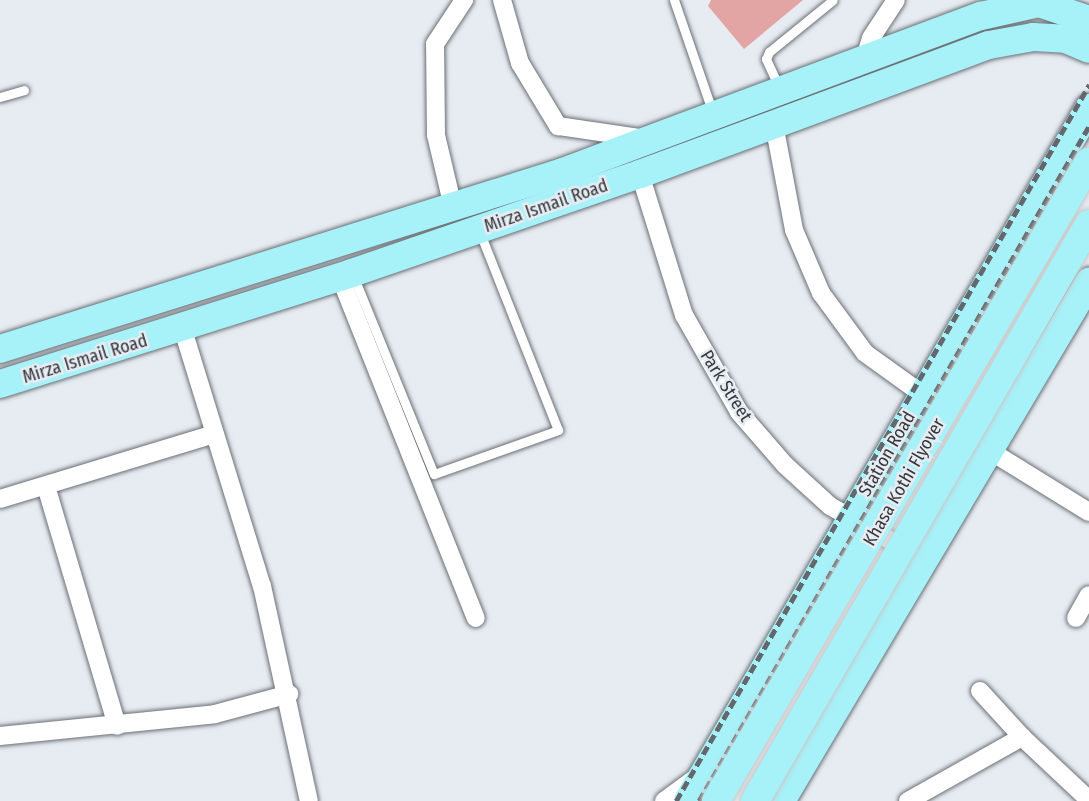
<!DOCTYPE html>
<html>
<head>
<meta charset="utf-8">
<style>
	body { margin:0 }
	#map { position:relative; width:1089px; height:801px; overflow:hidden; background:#e6ecf2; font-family:"Fira Sans Condensed",sans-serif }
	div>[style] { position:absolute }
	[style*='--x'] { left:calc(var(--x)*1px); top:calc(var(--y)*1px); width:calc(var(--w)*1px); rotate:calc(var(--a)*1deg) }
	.building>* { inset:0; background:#e2a5a3 }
	.roads { filter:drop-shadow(0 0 2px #6b6f75) drop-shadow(0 0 2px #6b6f75) }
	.lane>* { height:9px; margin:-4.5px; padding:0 4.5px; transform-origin:4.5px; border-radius:4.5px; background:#fff }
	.street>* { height:18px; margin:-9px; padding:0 9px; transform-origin:9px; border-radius:9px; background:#fff }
	.primary>* { height:28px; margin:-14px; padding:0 14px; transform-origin:14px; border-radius:14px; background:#a7f1f8 }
	.rail>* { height:4.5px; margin-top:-2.25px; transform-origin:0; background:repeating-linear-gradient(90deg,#64676b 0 9px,transparent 0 13.5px) }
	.bridges { filter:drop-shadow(0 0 2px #c7c7c8) drop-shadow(0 0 2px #c7c7c8) }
	.primary-bridge>* { height:28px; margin:-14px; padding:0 14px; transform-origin:14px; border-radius:14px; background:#a7f1f8 }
	span { translate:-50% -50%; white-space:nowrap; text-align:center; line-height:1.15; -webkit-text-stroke:5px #e6ecf2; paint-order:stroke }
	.street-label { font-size:18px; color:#36383b }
</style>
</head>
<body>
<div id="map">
	<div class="building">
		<div style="clip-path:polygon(711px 0,803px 0,744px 49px,708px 6px)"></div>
	</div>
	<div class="roads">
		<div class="lane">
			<div style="--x:674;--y:0;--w:120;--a:71"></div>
			<div style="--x:779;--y:87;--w:31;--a:-115"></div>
			<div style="--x:766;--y:59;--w:8;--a:-67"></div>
			<div style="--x:769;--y:52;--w:82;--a:-39.1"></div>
			<div style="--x:0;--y:97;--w:25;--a:-16"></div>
			<div style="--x:353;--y:275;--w:215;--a:67.9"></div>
			<div style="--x:434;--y:474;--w:132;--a:-19.5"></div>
			<div style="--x:558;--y:430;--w:212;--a:-111.6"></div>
		</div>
		<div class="street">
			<div style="--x:502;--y:0;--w:66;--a:74.1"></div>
			<div style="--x:520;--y:63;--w:74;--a:58.9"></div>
			<div style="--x:558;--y:126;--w:83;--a:8.3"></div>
			<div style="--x:864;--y:61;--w:24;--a:-73"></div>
			<div style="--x:871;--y:38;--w:45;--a:-56.7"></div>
			<div style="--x:774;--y:124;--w:108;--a:79.3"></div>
			<div style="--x:794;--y:230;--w:69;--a:66.8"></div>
			<div style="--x:821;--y:293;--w:74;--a:53.7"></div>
			<div style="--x:865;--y:353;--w:70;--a:35.7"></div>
			<div style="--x:640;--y:174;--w:148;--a:72.7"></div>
			<div style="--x:684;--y:315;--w:112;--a:60.4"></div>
			<div style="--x:739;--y:412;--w:70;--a:49"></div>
			<div style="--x:785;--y:465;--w:61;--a:42.3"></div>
			<div style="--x:830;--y:506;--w:91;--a:29.7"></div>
			<div style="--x:453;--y:207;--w:74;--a:-103.3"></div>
			<div style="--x:436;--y:135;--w:91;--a:-90.6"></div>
			<div style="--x:435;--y:44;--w:53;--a:-56.6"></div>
			<div style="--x:340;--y:277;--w:367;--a:68.3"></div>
			<div style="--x:183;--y:330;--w:268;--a:72.9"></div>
			<div style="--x:262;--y:586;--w:220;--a:77.7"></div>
			<div style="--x:987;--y:449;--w:120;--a:31.7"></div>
			<div style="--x:46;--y:486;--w:250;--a:73.5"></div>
			<div style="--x:0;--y:499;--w:224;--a:-16.9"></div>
			<div style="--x:1076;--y:618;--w:26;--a:-61"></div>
			<div style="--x:980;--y:691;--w:62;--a:47.6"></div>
			<div style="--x:0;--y:736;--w:216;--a:-5.8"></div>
			<div style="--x:215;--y:714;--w:77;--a:-15.1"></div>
			<div style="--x:664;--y:801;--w:41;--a:-36"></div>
			<div style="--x:908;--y:801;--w:131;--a:-29.3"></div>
			<div style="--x:1022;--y:737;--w:92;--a:43.2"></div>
		</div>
		<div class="primary">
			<div style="--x:0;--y:349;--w:590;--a:-17.45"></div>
			<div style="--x:563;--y:172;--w:446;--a:-20.5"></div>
			<div style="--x:981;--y:16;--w:59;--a:-12.6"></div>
			<div style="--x:1039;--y:3;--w:53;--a:18.8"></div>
			<div style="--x:0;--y:384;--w:369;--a:-17.5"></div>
			<div style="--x:352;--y:273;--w:305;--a:-19"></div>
			<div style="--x:640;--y:174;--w:372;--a:-20.3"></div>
			<div style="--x:989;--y:45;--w:45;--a:-10.3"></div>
			<div style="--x:1033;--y:37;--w:33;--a:3"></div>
			<div style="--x:1066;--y:39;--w:25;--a:23"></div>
			<div style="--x:688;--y:801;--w:801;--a:-59.94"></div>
			<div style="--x:781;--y:801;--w:604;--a:-59.31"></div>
		</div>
	</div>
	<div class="rail">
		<div style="--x:676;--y:801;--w:827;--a:-60.02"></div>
		<div style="--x:699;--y:801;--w:780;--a:-59.98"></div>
	</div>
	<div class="bridges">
		<div class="primary-bridge">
			<div style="--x:716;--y:801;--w:740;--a:-59.73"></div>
			<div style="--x:755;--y:801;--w:667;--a:-59.94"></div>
		</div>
	</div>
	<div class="street-label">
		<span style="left:546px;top:206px;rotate:-19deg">Mirza Ismail Road</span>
		<span style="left:85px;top:359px;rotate:-17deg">Mirza Ismail Road</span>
		<span style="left:726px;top:386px;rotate:58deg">Park Street</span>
		<span style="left:887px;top:454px;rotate:-60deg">Station Road</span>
		<span style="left:904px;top:482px;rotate:-60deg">Khasa Kothi Flyover</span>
	</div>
</div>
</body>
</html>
